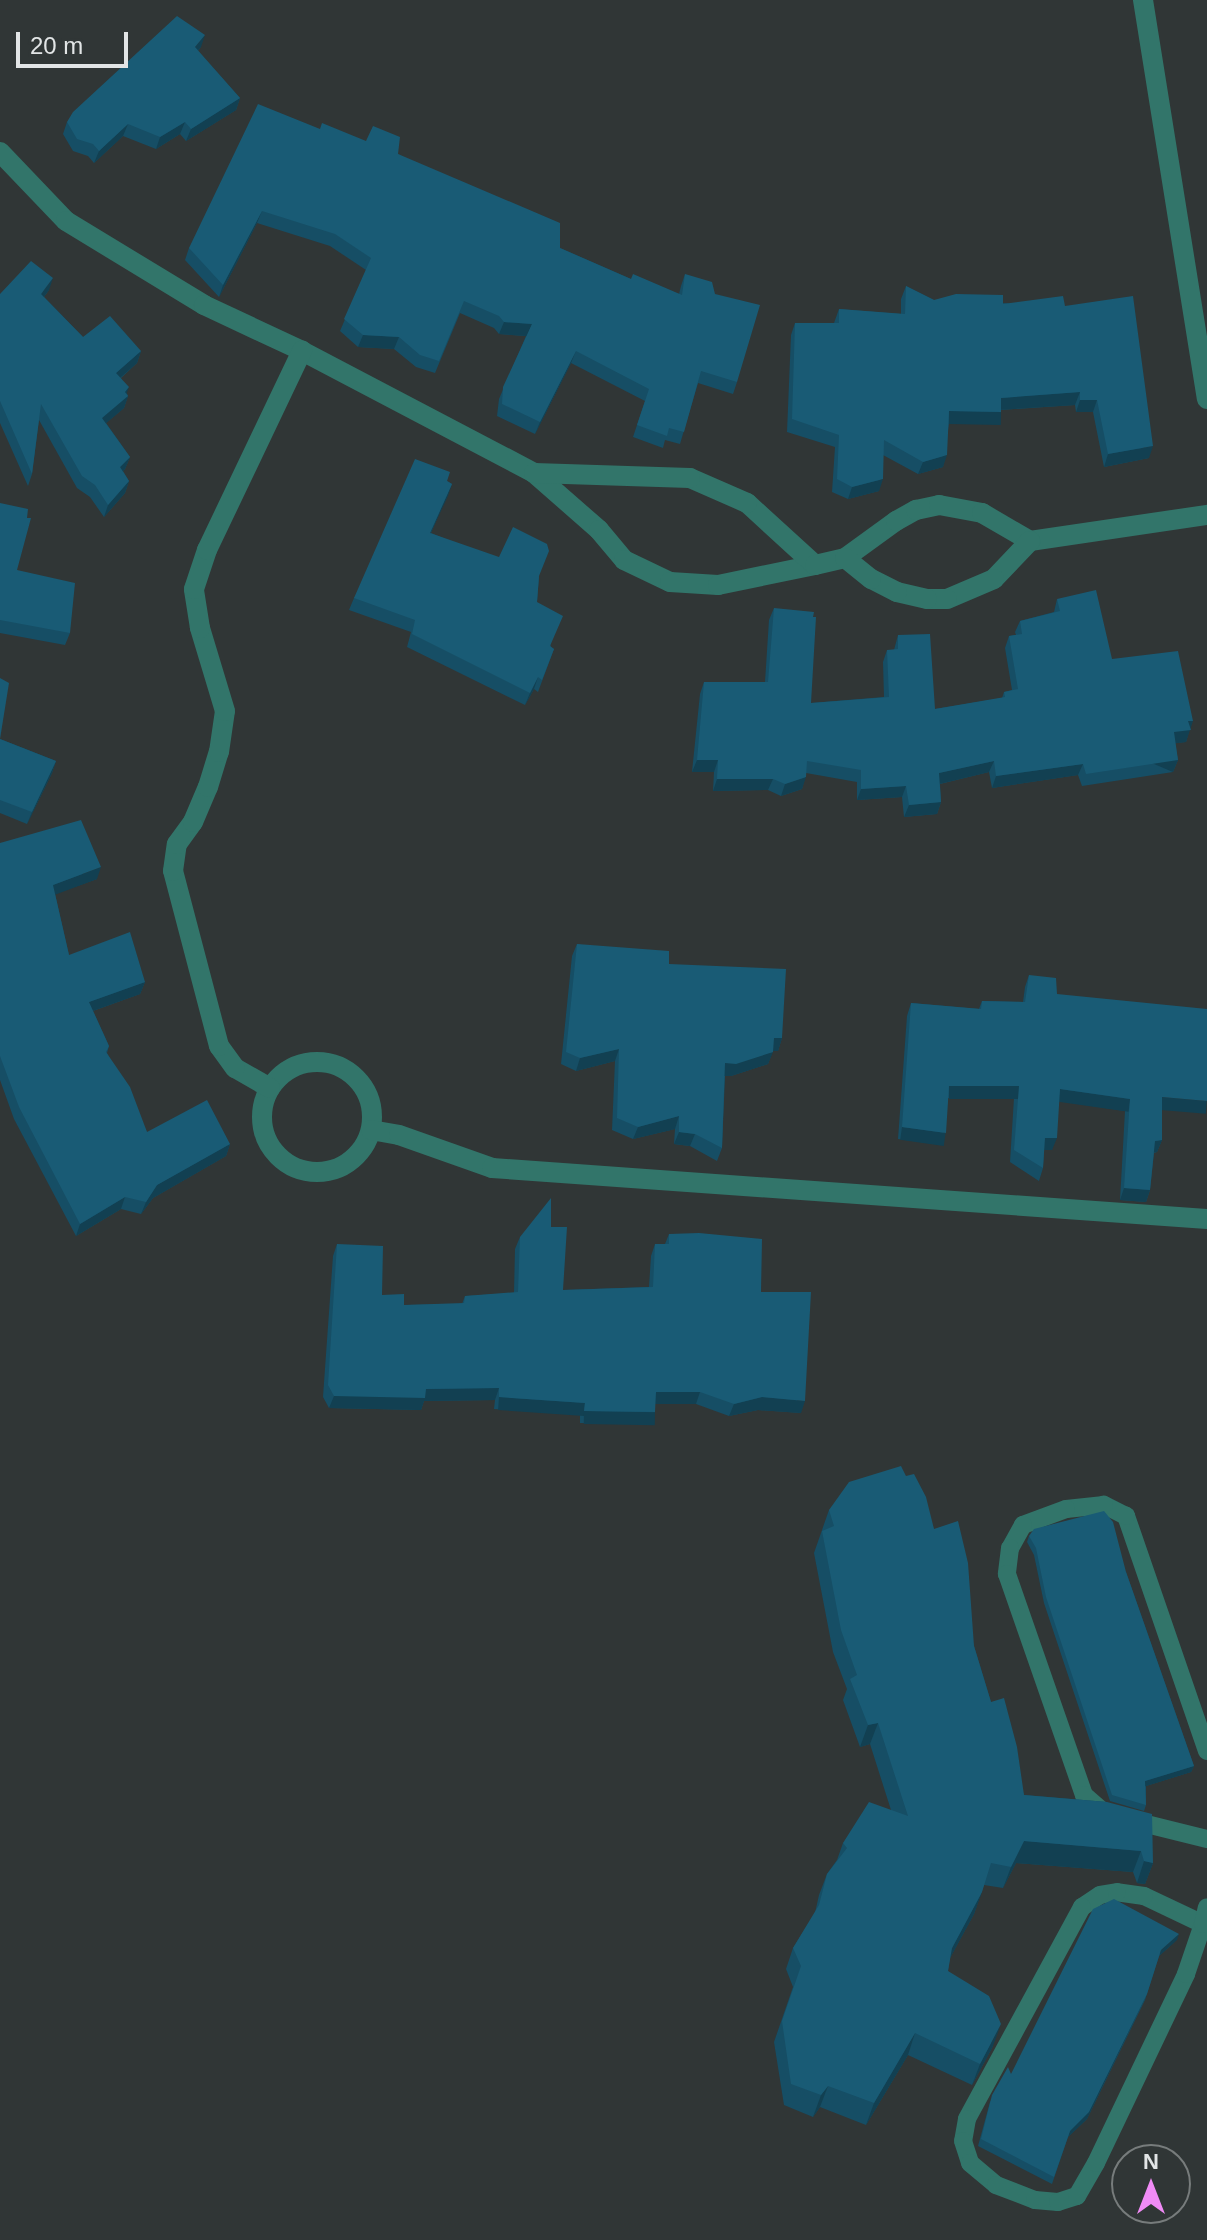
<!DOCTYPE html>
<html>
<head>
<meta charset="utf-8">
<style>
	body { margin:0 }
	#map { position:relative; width:1207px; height:2240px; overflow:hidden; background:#303636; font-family:Helvetica,sans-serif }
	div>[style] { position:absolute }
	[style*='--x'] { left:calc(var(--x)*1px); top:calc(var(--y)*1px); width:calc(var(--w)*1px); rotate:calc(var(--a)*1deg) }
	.lane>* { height:18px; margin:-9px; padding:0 9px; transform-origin:9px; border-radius:9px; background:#32756a }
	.street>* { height:20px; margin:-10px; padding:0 10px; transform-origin:10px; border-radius:10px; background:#32756a }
	.street>.ring { margin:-10px; padding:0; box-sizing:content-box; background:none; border:20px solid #32756a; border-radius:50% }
	.wall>* { inset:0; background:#164e65 }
	.shaded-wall>* { inset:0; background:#124052; transform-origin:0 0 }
	.building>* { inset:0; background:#195b75 }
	span { translate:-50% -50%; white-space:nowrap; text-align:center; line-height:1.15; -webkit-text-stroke:6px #303636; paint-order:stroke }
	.north { position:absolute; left:1111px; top:2144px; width:80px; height:80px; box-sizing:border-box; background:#303636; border:2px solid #777c7c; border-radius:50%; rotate:0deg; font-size:22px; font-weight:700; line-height:32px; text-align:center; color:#e2e5e6 }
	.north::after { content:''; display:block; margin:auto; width:28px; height:36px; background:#f08bf6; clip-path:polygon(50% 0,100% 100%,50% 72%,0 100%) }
	.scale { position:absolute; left:16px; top:32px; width:112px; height:36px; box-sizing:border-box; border:4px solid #e2e5e6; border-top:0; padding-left:10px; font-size:24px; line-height:28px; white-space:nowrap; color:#e2e5e6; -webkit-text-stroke:6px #303636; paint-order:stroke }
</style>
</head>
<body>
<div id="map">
	<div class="lane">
		<div style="--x:1207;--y:1751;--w:249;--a:-109"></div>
		<div style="--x:1126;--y:1516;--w:25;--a:-153"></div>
		<div style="--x:1104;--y:1505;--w:38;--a:174"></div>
		<div style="--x:1066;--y:1509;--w:46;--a:159.6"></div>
		<div style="--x:1023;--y:1525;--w:26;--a:119"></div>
		<div style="--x:1010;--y:1548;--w:26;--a:97"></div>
		<div style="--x:1007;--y:1574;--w:234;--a:70.8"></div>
		<div style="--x:1084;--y:1795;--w:29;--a:41"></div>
		<div style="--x:1106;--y:1814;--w:104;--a:13.9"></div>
		<div style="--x:1203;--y:1924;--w:65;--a:-154.6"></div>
		<div style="--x:1144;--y:1896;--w:27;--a:-172"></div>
		<div style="--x:1117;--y:1892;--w:17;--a:170"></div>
		<div style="--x:1100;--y:1895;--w:22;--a:146"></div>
		<div style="--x:1082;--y:1907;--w:241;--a:118.5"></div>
		<div style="--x:967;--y:2119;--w:22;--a:100"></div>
		<div style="--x:963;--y:2141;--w:23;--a:72"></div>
		<div style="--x:970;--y:2163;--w:34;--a:40"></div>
		<div style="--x:996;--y:2185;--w:42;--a:21"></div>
		<div style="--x:1035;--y:2200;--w:23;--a:5"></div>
		<div style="--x:1058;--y:2202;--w:20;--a:-18"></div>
		<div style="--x:1077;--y:2196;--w:38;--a:-60"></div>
		<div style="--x:1096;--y:2163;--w:209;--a:-64.5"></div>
		<div style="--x:1186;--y:1974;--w:53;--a:-71.2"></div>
		<div style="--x:1203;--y:1924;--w:17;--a:-77"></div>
	</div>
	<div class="street">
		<div style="--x:1143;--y:0;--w:404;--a:80.9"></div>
		<div style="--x:0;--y:152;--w:95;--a:46.3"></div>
		<div style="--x:66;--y:221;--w:162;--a:31.3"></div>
		<div style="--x:204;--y:305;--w:108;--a:25.1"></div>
		<div style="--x:302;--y:351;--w:262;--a:27.7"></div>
		<div style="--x:534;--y:473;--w:86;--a:41.2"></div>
		<div style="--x:599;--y:530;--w:39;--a:50"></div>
		<div style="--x:624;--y:560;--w:51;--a:25.6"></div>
		<div style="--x:670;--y:582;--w:48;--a:3.6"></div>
		<div style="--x:718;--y:585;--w:99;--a:-11.7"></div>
		<div style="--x:815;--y:565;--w:92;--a:-137.6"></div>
		<div style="--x:747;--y:503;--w:62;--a:-156.3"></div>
		<div style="--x:690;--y:478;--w:156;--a:-178.2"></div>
		<div style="--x:1030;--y:541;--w:179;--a:-8.4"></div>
		<div style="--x:815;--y:565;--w:31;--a:-13"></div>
		<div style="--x:845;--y:558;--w:63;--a:-36"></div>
		<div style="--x:896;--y:521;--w:23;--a:-29"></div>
		<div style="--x:916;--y:510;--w:24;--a:-12"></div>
		<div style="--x:939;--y:505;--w:44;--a:10.5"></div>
		<div style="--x:982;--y:513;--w:56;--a:30.3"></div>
		<div style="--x:1030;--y:541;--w:52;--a:133.5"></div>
		<div style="--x:994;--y:579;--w:51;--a:156.9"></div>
		<div style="--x:947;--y:599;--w:20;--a:180"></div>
		<div style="--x:927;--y:599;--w:31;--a:-167"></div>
		<div style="--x:897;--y:592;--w:29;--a:-153"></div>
		<div style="--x:871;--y:579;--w:33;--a:-141"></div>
		<div class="ring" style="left:262px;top:1062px;width:90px;height:90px"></div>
		<div style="--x:270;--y:1088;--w:40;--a:-150.3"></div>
		<div style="--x:235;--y:1068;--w:27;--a:-126"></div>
		<div style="--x:219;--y:1046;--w:181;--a:-104.7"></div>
		<div style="--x:173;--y:871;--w:27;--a:-82"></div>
		<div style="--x:177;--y:844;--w:27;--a:-54"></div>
		<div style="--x:193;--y:822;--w:38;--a:-67"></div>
		<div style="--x:208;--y:787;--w:37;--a:-73"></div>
		<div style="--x:219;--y:752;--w:41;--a:-81.7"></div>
		<div style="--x:225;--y:711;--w:87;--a:-106.8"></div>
		<div style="--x:200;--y:628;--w:39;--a:-99"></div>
		<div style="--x:194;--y:589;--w:41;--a:-71.6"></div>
		<div style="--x:207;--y:550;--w:221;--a:-64.5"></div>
		<div style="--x:371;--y:1130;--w:28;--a:10"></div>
		<div style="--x:399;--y:1135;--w:99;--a:19.5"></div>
		<div style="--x:492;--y:1168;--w:717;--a:4.08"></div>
	</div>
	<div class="wall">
		<div style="clip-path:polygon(201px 47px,198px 51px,240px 98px,236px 110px,186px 141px,180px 134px,156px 149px,123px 136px,94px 163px,88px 156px,73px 151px,63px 134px,67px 122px)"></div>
		<div style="clip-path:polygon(320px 129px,398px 154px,560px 248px,631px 279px,679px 294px,681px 286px,685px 274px,737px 382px,733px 394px,698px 383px,680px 444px,665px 440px,663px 448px,633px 437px,645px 401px,571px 363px,535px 434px,497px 416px,499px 399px,526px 336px,499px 334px,494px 328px,460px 313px,435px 373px,416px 367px,394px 349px,358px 347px,340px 331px,366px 270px,330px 246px,257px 223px,219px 297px,185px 260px,189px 248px)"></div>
		<div style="clip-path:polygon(906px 286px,934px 300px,1065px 306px,1149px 458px,1104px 467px,1093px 412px,1076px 412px,1075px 405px,1001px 410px,997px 424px,949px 423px,943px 467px,918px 474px,883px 455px,879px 491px,848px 499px,832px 492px,835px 447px,787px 432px,791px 335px,795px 323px,834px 323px,839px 309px,901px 314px,901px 299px)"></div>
		<div style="clip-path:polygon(49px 290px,44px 297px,83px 337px,141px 351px,137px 363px,121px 378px,128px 396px,124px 408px,106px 423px,130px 457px,125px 469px,123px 471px,129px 481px,125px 493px,104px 517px,90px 497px,77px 488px,39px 420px,32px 474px,28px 486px,0 423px,0 294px)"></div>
		<div style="clip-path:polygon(447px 481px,452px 484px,431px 533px,539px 577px,537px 602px,551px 647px,554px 649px,538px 692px,534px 689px,525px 705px,407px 647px,411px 632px,349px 610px,354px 598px)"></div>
		<div style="clip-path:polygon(0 503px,17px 570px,70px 633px,65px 645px,0 633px)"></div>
		<div style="clip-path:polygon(1057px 599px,1112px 659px,1190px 728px,1186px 742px,1175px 743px,1178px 760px,1173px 772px,1082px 786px,1078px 775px,992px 788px,989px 772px,940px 784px,941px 802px,937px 814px,904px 817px,902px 797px,857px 800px,857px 782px,806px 773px,802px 789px,781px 796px,768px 790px,713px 791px,714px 772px,692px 772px,700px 694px,704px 682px,765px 682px,769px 620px,774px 608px,811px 703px,884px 697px,883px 662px,887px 650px,894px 650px,898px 635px,935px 709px,1002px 698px,1004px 692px,1012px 690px,1005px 648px,1009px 636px,1016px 635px,1015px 632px,1020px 621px,1054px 612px)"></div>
		<div style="clip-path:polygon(0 739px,56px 761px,52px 773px,27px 824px,0 813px)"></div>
		<div style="clip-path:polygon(0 843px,97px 879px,55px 894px,69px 955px,145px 982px,140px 994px,93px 1011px,109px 1046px,107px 1053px,147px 1132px,230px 1144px,226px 1156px,153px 1198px,141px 1214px,121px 1209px,76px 1236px,14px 1119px,0 1080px)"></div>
		<div style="clip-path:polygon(577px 944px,669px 964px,782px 1038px,778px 1051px,773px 1051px,768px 1064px,731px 1076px,725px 1076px,722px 1148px,717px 1161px,690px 1146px,674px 1144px,675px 1129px,633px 1139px,612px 1130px,615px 1061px,576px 1071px,561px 1064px,572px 956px)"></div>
		<div style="clip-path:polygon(1029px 975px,1057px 994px,1162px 1109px,1162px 1140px,1157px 1152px,1154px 1153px,1150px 1190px,1146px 1202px,1120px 1200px,1125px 1111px,1059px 1101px,1052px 1150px,1044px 1150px,1043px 1168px,1039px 1181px,1010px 1162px,1014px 1098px,948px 1098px,942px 1145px,898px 1139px,907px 1016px,911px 1003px,979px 1009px,982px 1001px,1023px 1002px,1025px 987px)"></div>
		<div style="clip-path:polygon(551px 1227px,563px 1290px,649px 1287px,651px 1256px,655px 1244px,665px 1244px,669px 1234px,761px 1292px,801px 1413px,758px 1410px,729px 1416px,696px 1404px,655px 1404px,655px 1412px,650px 1424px,580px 1423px,580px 1415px,494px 1409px,495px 1400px,424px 1401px,421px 1410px,329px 1408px,323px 1397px,333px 1256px,337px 1244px,382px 1295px,404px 1305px,462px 1304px,465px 1296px,514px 1293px,515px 1249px,520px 1237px)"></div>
		<div style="clip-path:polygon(906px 1476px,934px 1529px,974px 1646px,991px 1702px,1024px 1795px,1107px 1802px,1153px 1863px,1145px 1884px,1137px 1883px,1133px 1872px,1016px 1863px,1003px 1888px,984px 1885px,974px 1914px,950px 1958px,948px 1971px,993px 2046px,972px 2085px,908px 2055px,866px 2125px,820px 2107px,813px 2117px,784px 2105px,774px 2042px,793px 1987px,786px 1969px,793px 1948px,815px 1913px,819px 1895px,827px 1874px,837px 1860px,843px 1843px,891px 1810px,870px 1744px,860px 1747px,843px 1700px,847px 1689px,833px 1652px,814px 1553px,829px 1510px)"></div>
		<div style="clip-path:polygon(1029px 1536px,1126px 1572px,1194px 1766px,1191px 1772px,1146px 1786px,1146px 1805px,1144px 1811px,1110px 1801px,1044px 1603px,1034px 1555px,1027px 1542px)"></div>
		<div style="clip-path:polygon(1177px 1940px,1159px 1956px,1145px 2000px,1087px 2119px,1068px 2137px,1052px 2184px,978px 2146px,990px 2102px,1011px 2074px)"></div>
	</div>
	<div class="shaded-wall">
		<div style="clip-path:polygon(205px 35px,201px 47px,190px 59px,195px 47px)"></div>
		<div style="clip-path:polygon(240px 98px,236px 110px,186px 141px,191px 129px)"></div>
		<div style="clip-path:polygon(185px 122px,180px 134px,156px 149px,160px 137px)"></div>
		<div style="clip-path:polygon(128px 124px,123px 136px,94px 163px,99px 151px)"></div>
		<div style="clip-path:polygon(262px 211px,257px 223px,219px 297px,223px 285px)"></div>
		<div style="clip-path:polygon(53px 278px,49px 290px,37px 306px,41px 294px)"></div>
		<div style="clip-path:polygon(504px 322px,532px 324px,527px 336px,499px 334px)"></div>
		<div style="clip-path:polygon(363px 335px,399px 337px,394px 349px,358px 347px)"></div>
		<div style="clip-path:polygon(141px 351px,137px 363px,112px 385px,116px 373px)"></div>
		<div style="clip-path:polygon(576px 351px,571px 363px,535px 434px,540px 422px)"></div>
		<div style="clip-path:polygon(129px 387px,125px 398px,128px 396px,124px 408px,98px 430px,102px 418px)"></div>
		<div style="clip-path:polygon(1080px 392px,1075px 405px,997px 410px,1001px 398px)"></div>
		<div style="clip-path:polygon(1080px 400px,1097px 400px,1093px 412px,1076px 412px)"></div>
		<div style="left:949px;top:411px;width:52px;height:13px;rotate:1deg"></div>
		<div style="clip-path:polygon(1153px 446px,1149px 458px,1104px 467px,1108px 454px)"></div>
		<div style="clip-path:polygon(947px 455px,943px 467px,918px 474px,923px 462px)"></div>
		<div style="clip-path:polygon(130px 457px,125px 469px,116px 479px,120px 467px)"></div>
		<div style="clip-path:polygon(883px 479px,879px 491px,848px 499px,852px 487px)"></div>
		<div style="clip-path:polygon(129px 481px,125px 493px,104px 517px,108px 505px)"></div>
		<div style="clip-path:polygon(452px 484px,448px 496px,425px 545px,430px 533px)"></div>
		<div style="clip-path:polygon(538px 677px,534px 689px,525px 705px,530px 693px)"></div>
		<div style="clip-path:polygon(1188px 721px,1193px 721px,1186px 742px,1170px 744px,1174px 732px)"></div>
		<div style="clip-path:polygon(697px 760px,718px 760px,714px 772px,692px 772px)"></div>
		<div style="left:1178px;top:760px;width:13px;height:93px;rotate:113deg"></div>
		<div style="clip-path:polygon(56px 761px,52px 773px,27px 824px,32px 812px)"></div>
		<div style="clip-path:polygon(994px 761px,989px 772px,935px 785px,939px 773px)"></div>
		<div style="clip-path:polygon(1083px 764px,1078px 775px,992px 788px,996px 776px)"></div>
		<div style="clip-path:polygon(806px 777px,802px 789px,781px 796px,785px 784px)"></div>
		<div style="clip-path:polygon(717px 779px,773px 779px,768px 790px,713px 791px)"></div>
		<div style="clip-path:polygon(906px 786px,902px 797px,857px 800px,861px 789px)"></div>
		<div style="clip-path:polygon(941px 802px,937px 814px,904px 817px,909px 805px)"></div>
		<div style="clip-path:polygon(101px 867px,97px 879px,49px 897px,53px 885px)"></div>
		<div style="clip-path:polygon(145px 982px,140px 994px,84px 1014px,89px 1002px)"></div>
		<div style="clip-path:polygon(774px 1038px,782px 1038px,778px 1051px,769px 1051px)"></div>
		<div style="clip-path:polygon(619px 1049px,615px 1061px,576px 1071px,580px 1058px)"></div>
		<div style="clip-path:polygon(773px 1052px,768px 1064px,731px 1076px,721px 1076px,725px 1063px)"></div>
		<div style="left:949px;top:1086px;width:70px;height:13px"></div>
		<div style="left:1060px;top:1089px;width:71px;height:13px;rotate:8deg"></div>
		<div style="left:1162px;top:1097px;width:45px;height:13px;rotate:5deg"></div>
		<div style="clip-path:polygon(679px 1116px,675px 1129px,633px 1139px,638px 1127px)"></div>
		<div style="left:902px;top:1127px;width:44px;height:13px;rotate:8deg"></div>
		<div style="clip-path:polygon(679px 1132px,695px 1134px,690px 1146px,674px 1144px)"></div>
		<div style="clip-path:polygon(1045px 1138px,1057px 1138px,1052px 1150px,1041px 1150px)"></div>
		<div style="clip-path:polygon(1162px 1140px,1157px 1152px,1151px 1153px,1155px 1141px)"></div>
		<div style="clip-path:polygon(230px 1144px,226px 1156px,153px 1198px,141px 1214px,146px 1202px,157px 1185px)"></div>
		<div style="clip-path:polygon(1124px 1188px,1150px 1190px,1146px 1202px,1120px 1200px)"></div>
		<div style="clip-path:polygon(125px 1197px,121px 1209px,76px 1236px,80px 1224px)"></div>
		<div style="clip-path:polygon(499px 1388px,495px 1400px,424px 1401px,421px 1410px,329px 1408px,334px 1396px,426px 1389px)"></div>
		<div style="clip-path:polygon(656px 1392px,700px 1392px,696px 1404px,652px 1404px)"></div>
		<div style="left:499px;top:1397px;width:86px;height:13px;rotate:4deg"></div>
		<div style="clip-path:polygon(762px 1397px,805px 1401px,801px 1413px,758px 1410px,729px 1416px,734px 1404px)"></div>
		<div style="left:584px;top:1411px;width:71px;height:13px;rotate:1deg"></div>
		<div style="clip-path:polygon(878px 1723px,870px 1744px,860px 1747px,868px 1725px)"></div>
		<div style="clip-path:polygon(1194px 1766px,1191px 1772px,1143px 1787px,1145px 1781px)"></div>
		<div style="clip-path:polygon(1024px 1841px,1141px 1851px,1133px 1872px,1016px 1863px,1003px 1888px,1011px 1867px)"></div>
		<div style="clip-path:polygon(1144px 1861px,1153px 1863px,1145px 1884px,1137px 1883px)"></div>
		<div style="clip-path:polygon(982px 1892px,974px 1914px,944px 1969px,952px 1948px)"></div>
		<div style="clip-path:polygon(1179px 1934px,1177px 1940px,1159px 1956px,1161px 1950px)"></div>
		<div style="clip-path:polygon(1147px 1994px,1087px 2119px,1068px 2137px,1070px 2131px)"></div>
		<div style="clip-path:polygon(1001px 2024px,993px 2046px,972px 2085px,980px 2064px)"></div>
		<div style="clip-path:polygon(915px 2033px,908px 2055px,866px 2125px,874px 2103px)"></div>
		<div style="clip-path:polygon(828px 2086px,820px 2107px,813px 2117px,821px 2095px)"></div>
	</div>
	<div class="building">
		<div style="clip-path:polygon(177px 16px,205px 35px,195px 47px,240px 98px,191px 129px,185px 122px,160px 137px,128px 124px,99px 151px,93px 144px,77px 139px,67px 122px,73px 112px)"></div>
		<div style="clip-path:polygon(258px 104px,320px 129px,322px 123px,366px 141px,373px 126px,400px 137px,398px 154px,560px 223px,560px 248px,631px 279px,633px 274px,682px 295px,685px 274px,712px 282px,715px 294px,760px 305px,737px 382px,701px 371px,684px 432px,669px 428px,667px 436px,637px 425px,649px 389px,576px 351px,540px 422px,502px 404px,503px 387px,532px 324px,504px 322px,499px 316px,464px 301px,439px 361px,420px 355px,399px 337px,363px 335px,344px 319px,371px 258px,335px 234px,262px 211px,223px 285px,189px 248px)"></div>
		<div style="clip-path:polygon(31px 261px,53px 278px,41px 294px,83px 337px,110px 316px,141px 351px,116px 373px,129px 387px,125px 392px,128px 396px,102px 418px,130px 457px,120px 467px,129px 481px,108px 505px,95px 485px,82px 476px,41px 404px,32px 474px,0 401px,0 294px)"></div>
		<div style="clip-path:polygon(906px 286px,934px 300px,956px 294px,1003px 295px,1003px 304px,1063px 296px,1065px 306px,1133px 296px,1153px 446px,1108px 454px,1097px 400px,1080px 400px,1080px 392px,1001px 398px,1001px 412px,949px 411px,947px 455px,923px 462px,884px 440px,883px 479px,852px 487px,837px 479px,839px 435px,792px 419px,795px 323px,839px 323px,839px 309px,905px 314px)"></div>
		<div style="clip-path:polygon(415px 459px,450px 472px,447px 481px,452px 484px,430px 533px,499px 557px,513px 527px,547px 544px,549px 551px,539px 576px,537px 602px,563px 616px,550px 646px,554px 649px,542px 680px,538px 677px,530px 693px,412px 634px,415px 620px,354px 598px)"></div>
		<div style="clip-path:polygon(0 503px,28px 509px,27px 518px,31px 518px,17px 570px,75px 583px,70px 633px,0 620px)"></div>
		<div style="clip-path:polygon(1096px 590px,1112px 659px,1178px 651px,1193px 721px,1188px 721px,1191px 730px,1174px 732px,1178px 760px,1086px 774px,1083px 764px,996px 776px,994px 761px,939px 773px,941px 802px,909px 805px,906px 786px,861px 789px,861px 770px,807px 761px,806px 777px,785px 784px,773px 779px,717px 779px,718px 760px,697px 760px,704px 682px,768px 682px,774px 608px,814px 612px,813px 617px,816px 617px,811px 703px,889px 697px,887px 650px,898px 649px,898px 635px,930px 634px,935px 709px,1005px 697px,1004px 692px,1018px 689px,1009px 636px,1022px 634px,1020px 621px,1060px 611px,1057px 599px)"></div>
		<div style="clip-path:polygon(0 678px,9px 683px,0 739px)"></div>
		<div style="clip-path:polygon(0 739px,56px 761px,32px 812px,0 800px)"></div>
		<div style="clip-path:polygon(81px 820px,101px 867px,53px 885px,69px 955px,130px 932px,145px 982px,89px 1002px,109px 1046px,106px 1052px,130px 1087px,147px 1132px,207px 1100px,230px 1144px,157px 1185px,146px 1202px,125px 1197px,80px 1224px,19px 1107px,0 1056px,0 843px)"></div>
		<div style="clip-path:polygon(577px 944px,669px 951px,669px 964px,786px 969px,782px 1038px,774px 1038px,773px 1052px,736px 1064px,725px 1063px,722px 1148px,695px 1134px,679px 1132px,679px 1116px,638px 1127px,617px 1118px,619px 1049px,580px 1058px,566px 1052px)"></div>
		<div style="clip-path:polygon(1029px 975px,1056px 978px,1057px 994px,1207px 1009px,1207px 1101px,1162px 1097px,1162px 1140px,1155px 1141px,1150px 1190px,1124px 1188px,1130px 1099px,1060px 1089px,1057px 1138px,1045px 1138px,1043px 1168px,1014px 1150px,1019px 1086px,949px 1086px,946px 1133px,902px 1127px,911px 1003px,981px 1009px,982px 1001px,1025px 1002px)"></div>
		<div style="clip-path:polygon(551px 1198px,551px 1227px,567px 1227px,563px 1290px,653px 1287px,655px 1244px,669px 1244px,669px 1234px,699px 1233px,762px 1239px,761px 1292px,811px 1292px,805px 1401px,762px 1397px,734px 1404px,700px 1392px,656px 1392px,655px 1412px,584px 1411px,585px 1403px,499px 1397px,499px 1388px,426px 1389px,425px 1398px,334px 1396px,328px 1385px,337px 1244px,383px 1246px,382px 1295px,404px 1294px,404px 1305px,464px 1303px,465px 1296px,518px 1292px,520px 1237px)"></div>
		<div style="clip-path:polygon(901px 1466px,906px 1476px,914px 1474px,926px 1497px,934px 1529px,958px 1521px,968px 1563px,974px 1646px,991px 1702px,1004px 1698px,1017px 1747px,1024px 1795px,1107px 1802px,1152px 1814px,1153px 1863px,1144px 1861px,1141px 1851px,1024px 1841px,1011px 1867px,991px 1863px,982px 1892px,952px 1948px,948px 1971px,989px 1996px,1001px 2024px,980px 2064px,915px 2033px,874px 2103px,828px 2086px,821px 2095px,791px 2084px,782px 2021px,801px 1966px,793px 1948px,819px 1905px,827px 1874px,847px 1848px,843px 1843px,869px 1802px,908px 1816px,878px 1723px,868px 1725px,850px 1679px,857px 1675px,841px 1630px,822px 1531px,834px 1526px,829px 1510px,849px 1482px)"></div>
		<div style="clip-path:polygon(1104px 1511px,1113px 1522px,1126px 1572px,1194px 1766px,1145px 1781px,1146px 1805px,1112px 1795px,1046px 1597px,1036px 1548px,1029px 1536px,1034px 1529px)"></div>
		<div style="clip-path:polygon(1114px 1899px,1179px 1934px,1161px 1950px,1147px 1994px,1089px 2112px,1070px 2131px,1054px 2177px,981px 2139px,992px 2095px,1008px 2067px,1011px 2074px,1093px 1909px)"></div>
	</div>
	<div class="north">N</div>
	<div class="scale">20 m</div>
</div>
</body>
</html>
